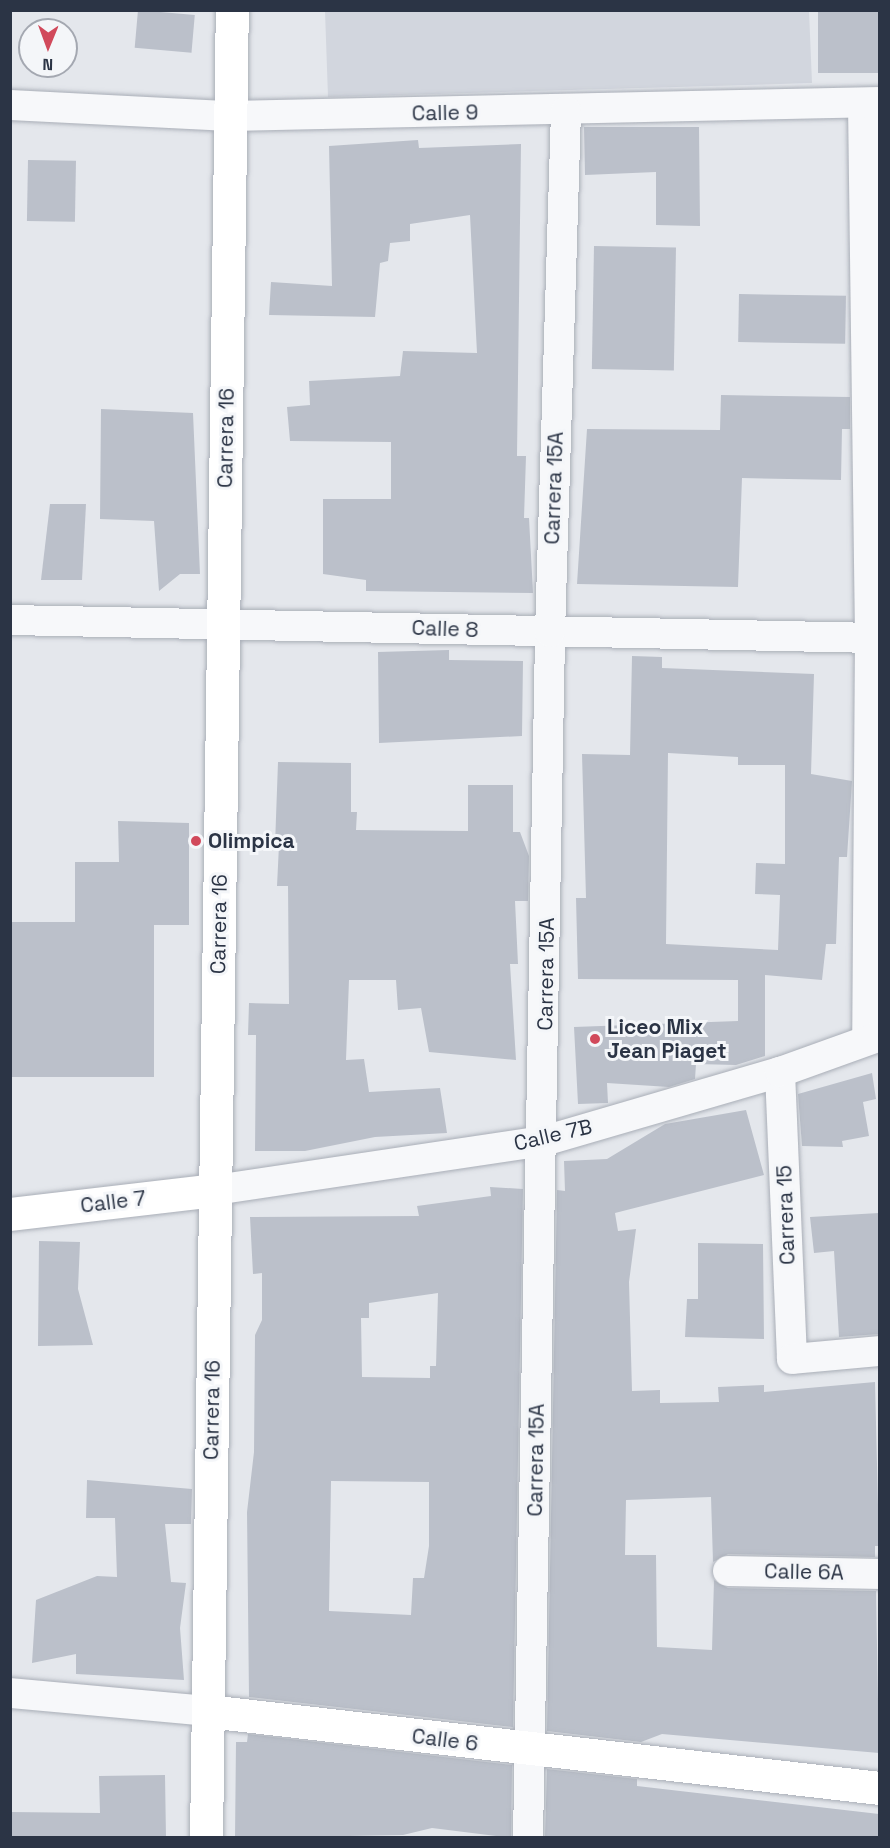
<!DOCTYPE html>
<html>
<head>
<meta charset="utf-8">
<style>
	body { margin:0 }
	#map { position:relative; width:890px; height:1848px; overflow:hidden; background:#e4e7ec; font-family:"Space Grotesk",sans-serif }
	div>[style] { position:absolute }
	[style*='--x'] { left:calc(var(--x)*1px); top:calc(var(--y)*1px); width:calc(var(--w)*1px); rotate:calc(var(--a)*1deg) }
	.built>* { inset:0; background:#d2d6de }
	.building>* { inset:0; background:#bbc0ca; transform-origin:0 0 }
	.roads { filter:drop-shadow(0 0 2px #a9aeb7) drop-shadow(0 0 2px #a9aeb7) }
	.street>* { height:30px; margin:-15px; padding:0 15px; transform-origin:15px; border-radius:15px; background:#f7f8fa }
	.secondary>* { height:33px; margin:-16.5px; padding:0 16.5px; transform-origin:16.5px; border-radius:16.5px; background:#fff }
	.dots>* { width:16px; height:16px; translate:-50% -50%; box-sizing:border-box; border:3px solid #f4f6f9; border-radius:50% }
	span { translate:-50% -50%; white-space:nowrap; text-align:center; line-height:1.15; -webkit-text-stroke:6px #f4f6f9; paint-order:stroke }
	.street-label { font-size:21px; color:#2b3445 }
	.poi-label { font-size:21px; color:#2b3445; font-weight:700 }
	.left { translate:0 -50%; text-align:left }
	.frame { position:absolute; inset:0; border:12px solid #2b3445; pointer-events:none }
	.north { position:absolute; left:18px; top:18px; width:60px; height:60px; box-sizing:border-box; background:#f4f6f9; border:2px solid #a4a8b1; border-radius:50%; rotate:181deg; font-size:16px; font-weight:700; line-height:24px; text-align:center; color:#2b3445 }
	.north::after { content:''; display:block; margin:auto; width:21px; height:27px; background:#d1495b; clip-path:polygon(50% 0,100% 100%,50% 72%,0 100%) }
</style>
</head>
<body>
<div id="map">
	<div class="built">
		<div style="clip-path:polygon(325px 11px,809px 11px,812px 83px,328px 97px)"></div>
	</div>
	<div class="building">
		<div style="left:138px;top:10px;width:57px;height:38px;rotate:5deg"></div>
		<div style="left:818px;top:10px;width:61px;height:63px"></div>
		<div style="clip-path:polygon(584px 127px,699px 127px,700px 226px,656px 225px,656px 172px,585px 175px)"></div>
		<div style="clip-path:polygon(418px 140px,419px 148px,521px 144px,517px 456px,526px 456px,524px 518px,529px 518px,533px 593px,366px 591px,366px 580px,323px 574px,323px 499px,391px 499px,391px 442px,290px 441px,287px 407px,310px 405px,309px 381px,400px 376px,403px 351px,477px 353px,470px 215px,410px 224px,410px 241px,390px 243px,388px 261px,380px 263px,375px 317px,269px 315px,271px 282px,332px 286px,329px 146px)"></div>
		<div style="left:28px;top:160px;width:48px;height:61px;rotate:1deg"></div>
		<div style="left:594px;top:246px;width:82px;height:123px;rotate:1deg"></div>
		<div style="left:739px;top:294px;width:107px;height:48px;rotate:1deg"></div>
		<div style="clip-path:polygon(721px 395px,850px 397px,850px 429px,842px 429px,841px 480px,742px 478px,738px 587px,577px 584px,587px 429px,720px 430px)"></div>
		<div style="clip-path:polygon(101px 409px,193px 413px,200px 574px,180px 574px,159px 591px,154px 521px,100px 519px)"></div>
		<div style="clip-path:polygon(50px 504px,86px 504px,82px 580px,41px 580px)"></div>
		<div style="clip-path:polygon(449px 650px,449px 660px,523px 661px,522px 736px,379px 743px,378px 652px)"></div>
		<div style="clip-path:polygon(evenodd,632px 656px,662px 657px,662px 668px,814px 674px,811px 774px,852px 781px,847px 857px,839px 857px,836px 944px,826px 944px,822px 980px,765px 975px,765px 1056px,736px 1065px,696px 1064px,695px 1079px,669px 1087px,607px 1083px,608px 1103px,578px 1104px,574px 1027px,738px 1021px,738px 980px,578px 979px,576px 898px,586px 898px,582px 754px,630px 755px,632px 656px,668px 753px,738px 757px,738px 765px,785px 765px,785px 864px,756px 863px,755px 894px,780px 895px,778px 950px,666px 944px,668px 753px)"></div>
		<div style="clip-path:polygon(278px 762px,351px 763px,351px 812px,357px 812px,356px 830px,468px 831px,468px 785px,513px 785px,513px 832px,520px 832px,529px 856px,528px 901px,515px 901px,518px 964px,510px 964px,516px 1060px,429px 1052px,421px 1008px,398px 1010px,396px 980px,349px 980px,346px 1060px,364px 1059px,369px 1092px,440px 1088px,447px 1133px,375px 1137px,305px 1151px,255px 1151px,256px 1035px,248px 1035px,249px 1003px,289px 1004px,288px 886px,277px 886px,279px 845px,275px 845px)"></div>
		<div style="clip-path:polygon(118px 821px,189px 823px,189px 925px,154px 925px,154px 1077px,10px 1077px,10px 922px,75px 922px,75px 862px,119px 862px)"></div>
		<div style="clip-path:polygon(872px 1073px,876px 1099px,863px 1102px,869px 1136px,842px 1141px,843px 1147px,802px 1146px,798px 1094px)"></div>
		<div style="clip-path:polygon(746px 1110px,764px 1175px,615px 1213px,618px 1231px,636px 1229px,629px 1282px,632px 1391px,660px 1390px,660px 1403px,719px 1402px,718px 1387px,764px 1385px,764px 1392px,875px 1382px,879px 1546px,875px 1546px,875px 1557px,728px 1554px,713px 1562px,711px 1497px,626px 1500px,625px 1555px,656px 1555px,657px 1647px,712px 1650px,714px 1580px,728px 1588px,876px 1591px,879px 1753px,662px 1734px,641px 1742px,547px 1731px,557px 1190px,565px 1191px,564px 1161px,607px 1159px,665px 1124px)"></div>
		<div style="clip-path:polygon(evenodd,490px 1187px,523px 1189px,513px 1727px,249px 1697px,247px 1512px,254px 1452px,255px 1335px,262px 1320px,262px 1273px,253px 1274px,250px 1217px,419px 1216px,417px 1206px,491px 1196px,490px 1187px,438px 1293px,436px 1366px,430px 1366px,430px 1378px,362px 1377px,361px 1318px,369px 1318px,369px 1303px,438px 1293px,490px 1187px,331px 1481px,429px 1482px,429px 1546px,424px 1578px,413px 1578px,411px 1615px,329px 1611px,331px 1481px)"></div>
		<div style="clip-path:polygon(879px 1213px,879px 1334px,839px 1337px,834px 1251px,814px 1253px,810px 1217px)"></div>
		<div style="clip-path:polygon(39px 1241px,80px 1242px,78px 1289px,93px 1345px,38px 1346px)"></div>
		<div style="clip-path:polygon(698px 1243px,763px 1244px,764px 1339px,685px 1337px,687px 1299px,698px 1299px)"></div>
		<div style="clip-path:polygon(87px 1480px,192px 1489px,191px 1524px,165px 1524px,171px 1582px,186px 1583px,180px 1628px,184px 1680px,76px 1674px,76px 1654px,32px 1663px,36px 1600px,97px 1576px,117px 1577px,115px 1518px,86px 1518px)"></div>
		<div style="clip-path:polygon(248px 1734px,512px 1765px,511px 1838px,432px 1828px,403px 1835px,235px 1838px,236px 1742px,247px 1742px)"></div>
		<div style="clip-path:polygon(547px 1769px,637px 1779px,637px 1786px,879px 1814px,879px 1838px,545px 1838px)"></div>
		<div style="clip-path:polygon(165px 1775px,166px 1838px,10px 1838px,10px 1812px,100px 1813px,99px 1776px)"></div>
	</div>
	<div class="roads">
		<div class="street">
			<div style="--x:863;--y:103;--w:534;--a:89.25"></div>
			<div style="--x:870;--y:637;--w:402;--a:90.4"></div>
			<div style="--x:10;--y:105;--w:220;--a:2.9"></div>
			<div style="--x:230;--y:116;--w:650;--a:-1.23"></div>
			<div style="--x:10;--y:620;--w:870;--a:1.19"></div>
			<div style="--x:780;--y:1072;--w:287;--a:87.6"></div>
			<div style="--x:792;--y:1359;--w:88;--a:-5.2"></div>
			<div style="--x:215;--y:1190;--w:333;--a:-8.5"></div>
			<div style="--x:544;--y:1141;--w:246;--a:-16.3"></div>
			<div style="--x:780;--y:1072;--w:106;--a:-19.8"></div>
			<div style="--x:728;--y:1571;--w:152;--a:1.1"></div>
			<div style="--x:10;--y:1693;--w:199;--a:5.2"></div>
			<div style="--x:528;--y:1838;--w:1206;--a:-88.95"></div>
			<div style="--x:550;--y:632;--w:521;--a:-88.24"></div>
		</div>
		<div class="secondary">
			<div style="--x:10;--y:1214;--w:206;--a:-6.7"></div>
			<div style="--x:208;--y:1711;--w:676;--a:6.54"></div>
			<div style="--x:206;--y:1838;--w:1828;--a:-89.19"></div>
		</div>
	</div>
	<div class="dots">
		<div style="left:196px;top:841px;background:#d1495b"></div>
		<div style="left:595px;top:1039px;background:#d1495b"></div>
	</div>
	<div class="street-label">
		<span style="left:445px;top:113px;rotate:-1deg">Calle 9</span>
		<span style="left:226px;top:438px;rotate:-89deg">Carrera 16</span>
		<span style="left:554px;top:488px;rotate:-88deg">Carrera 15A</span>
		<span style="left:445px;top:629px;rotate:2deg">Calle 8</span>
		<span style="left:219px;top:924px;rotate:-89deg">Carrera 16</span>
		<span style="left:546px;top:974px;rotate:-89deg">Carrera 15A</span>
		<span style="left:553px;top:1135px;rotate:-13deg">Calle 7B</span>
		<span style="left:113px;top:1202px;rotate:-7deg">Calle 7</span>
		<span style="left:786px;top:1215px;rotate:-92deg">Carrera 15</span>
		<span style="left:212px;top:1410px;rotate:-89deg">Carrera 16</span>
		<span style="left:536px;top:1460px;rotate:-89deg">Carrera 15A</span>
		<span style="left:804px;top:1572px;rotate:1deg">Calle 6A</span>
		<span style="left:445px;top:1740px;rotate:7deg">Calle 6</span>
	</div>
	<div class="poi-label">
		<span class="left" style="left:208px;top:841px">Olimpica</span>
		<span class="left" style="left:607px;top:1039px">Liceo Mix<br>Jean Piaget</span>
	</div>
	<div class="frame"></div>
	<div class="north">N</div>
</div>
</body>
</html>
